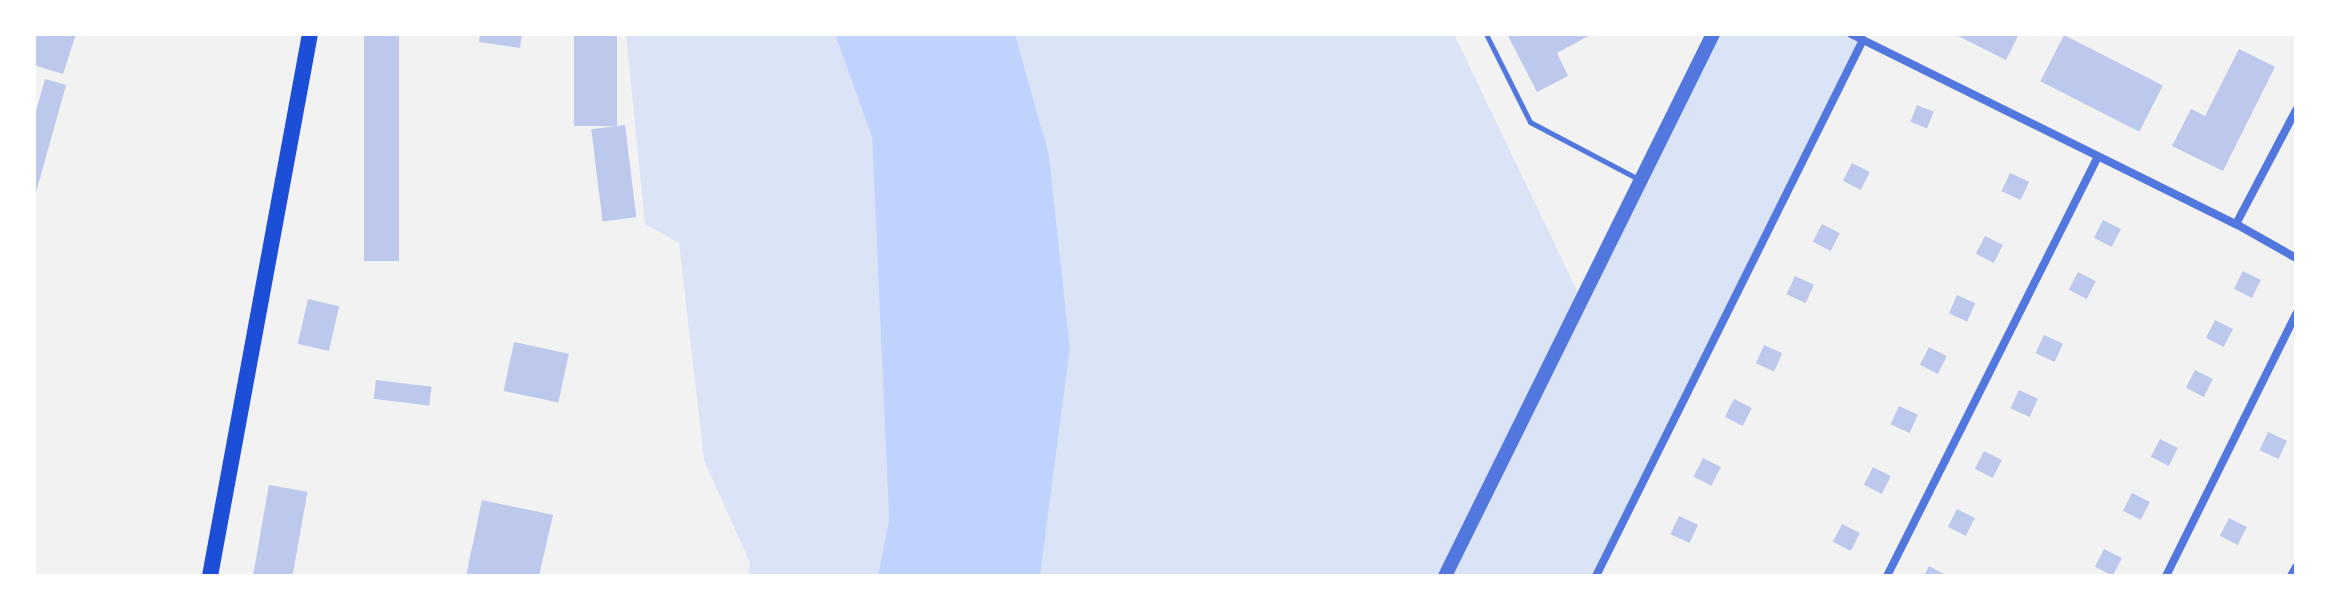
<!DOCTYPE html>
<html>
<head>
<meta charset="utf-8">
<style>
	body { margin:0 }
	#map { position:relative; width:2330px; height:610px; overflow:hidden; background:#f2f2f2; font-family:Roboto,sans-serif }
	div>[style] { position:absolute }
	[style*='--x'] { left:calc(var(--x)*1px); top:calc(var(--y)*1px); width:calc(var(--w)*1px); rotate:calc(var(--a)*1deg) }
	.green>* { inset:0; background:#dbe4f7 }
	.water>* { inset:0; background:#bfd3fe }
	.building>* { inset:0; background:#bdc9ec; transform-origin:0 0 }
	.service>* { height:5px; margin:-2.5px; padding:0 2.5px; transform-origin:2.5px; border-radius:2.5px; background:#5277de }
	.minor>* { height:8px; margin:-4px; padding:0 4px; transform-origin:4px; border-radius:4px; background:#5277de }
	.tertiary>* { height:14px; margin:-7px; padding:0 7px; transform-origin:7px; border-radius:7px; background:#5277de }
	.primary>* { height:16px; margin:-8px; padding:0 8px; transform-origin:8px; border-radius:8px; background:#1d4ed8 }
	span { translate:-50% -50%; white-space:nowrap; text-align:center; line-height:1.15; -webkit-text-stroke:8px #fff; paint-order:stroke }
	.frame { position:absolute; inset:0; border:36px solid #fff; pointer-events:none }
</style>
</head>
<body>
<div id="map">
	<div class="green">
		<div style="clip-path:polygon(626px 34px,835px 34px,872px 136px,889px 520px,878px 576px,748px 576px,750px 563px,704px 460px,679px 243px,645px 224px)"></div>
		<div style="clip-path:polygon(1015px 34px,1454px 34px,1581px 299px,1713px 34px,1851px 34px,1863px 40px,1595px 576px,1040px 576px,1070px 348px,1049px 155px)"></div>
	</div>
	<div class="water">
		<div style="clip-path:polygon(835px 34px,1015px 34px,1049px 155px,1070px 348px,1040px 576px,878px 576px,889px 520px,872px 137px)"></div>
	</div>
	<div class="building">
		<div style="clip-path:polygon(34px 34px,76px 34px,63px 74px,34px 65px)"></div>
		<div style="left:364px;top:34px;width:35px;height:227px"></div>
		<div style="clip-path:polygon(480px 34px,522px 34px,520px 48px,479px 42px)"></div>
		<div style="left:574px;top:34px;width:43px;height:92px"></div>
		<div style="clip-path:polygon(1507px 34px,1592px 34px,1557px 53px,1568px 76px,1537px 92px)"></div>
		<div style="clip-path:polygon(1954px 34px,2019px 34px,2006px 60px)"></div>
		<div style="left:2064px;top:35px;width:111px;height:52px;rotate:27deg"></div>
		<div style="clip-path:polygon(2239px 49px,2275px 67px,2223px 171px,2172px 146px,2191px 109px,2205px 116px)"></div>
		<div style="clip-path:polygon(45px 79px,66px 85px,35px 196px,34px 118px)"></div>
		<div style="left:1917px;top:105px;width:18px;height:18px;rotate:22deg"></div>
		<div style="left:625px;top:125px;width:93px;height:34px;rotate:83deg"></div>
		<div style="left:1852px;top:163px;width:20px;height:20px;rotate:27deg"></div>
		<div style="left:2010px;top:173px;width:21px;height:20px;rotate:25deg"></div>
		<div style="left:2103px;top:220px;width:20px;height:20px;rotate:27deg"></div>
		<div style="left:1822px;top:224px;width:20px;height:20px;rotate:27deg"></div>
		<div style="left:1985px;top:236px;width:20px;height:20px;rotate:27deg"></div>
		<div style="left:2243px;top:271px;width:20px;height:20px;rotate:27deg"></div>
		<div style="left:2078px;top:272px;width:20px;height:20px;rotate:27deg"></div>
		<div style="left:1795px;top:276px;width:21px;height:20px;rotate:25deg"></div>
		<div style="left:1957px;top:295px;width:20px;height:20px;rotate:24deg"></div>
		<div style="left:308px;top:299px;width:32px;height:46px;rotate:13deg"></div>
		<div style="left:2215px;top:320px;width:20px;height:20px;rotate:27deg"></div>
		<div style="left:2044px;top:335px;width:21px;height:20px;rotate:25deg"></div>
		<div style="left:514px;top:342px;width:56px;height:50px;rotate:12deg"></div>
		<div style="left:1764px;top:345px;width:20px;height:20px;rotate:24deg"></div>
		<div style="left:1929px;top:347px;width:20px;height:20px;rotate:27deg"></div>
		<div style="left:2195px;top:370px;width:20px;height:20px;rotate:27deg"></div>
		<div style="left:376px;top:380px;width:56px;height:19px;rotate:7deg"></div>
		<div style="left:2019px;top:390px;width:21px;height:20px;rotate:25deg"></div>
		<div style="left:1734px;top:399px;width:20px;height:20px;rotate:27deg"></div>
		<div style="left:1899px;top:406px;width:21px;height:20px;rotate:25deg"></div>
		<div style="left:2268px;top:432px;width:21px;height:20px;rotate:25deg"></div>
		<div style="left:2160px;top:439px;width:20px;height:20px;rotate:27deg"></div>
		<div style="left:1984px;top:451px;width:20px;height:20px;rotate:27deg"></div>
		<div style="left:1703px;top:458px;width:20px;height:21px;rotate:27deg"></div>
		<div style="left:1873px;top:467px;width:20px;height:20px;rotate:27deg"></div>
		<div style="left:269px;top:485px;width:39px;height:93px;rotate:10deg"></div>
		<div style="left:2132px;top:493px;width:20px;height:20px;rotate:27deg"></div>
		<div style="clip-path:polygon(482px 500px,553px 515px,539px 576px,466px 576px)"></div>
		<div style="left:1957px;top:509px;width:20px;height:20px;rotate:27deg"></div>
		<div style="left:1679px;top:516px;width:21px;height:20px;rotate:25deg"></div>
		<div style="left:2229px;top:518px;width:20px;height:20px;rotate:27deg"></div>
		<div style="left:1842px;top:524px;width:20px;height:20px;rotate:27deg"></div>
		<div style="left:2104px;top:549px;width:20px;height:20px;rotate:27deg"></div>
		<div style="clip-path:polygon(1929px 566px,1948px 576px,1924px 576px)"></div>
	</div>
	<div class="service">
		<div style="--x:1486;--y:34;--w:98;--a:63.4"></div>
		<div style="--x:1530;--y:122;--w:124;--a:27.8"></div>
	</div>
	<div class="minor">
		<div style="--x:1851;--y:34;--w:429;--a:26.3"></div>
		<div style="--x:2236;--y:224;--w:69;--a:29.5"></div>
		<div style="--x:2236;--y:224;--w:129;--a:-62.2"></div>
		<div style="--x:1596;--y:576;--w:599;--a:-63.52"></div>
		<div style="--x:1887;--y:576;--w:468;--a:-63.3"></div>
		<div style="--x:2166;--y:576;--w:292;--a:-63.6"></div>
		<div style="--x:2291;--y:576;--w:10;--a:-61"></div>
	</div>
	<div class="tertiary">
		<div style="--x:1445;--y:576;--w:605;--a:-63.69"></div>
	</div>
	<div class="primary">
		<div style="--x:210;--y:576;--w:551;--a:-79.55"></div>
	</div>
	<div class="frame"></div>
</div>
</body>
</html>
